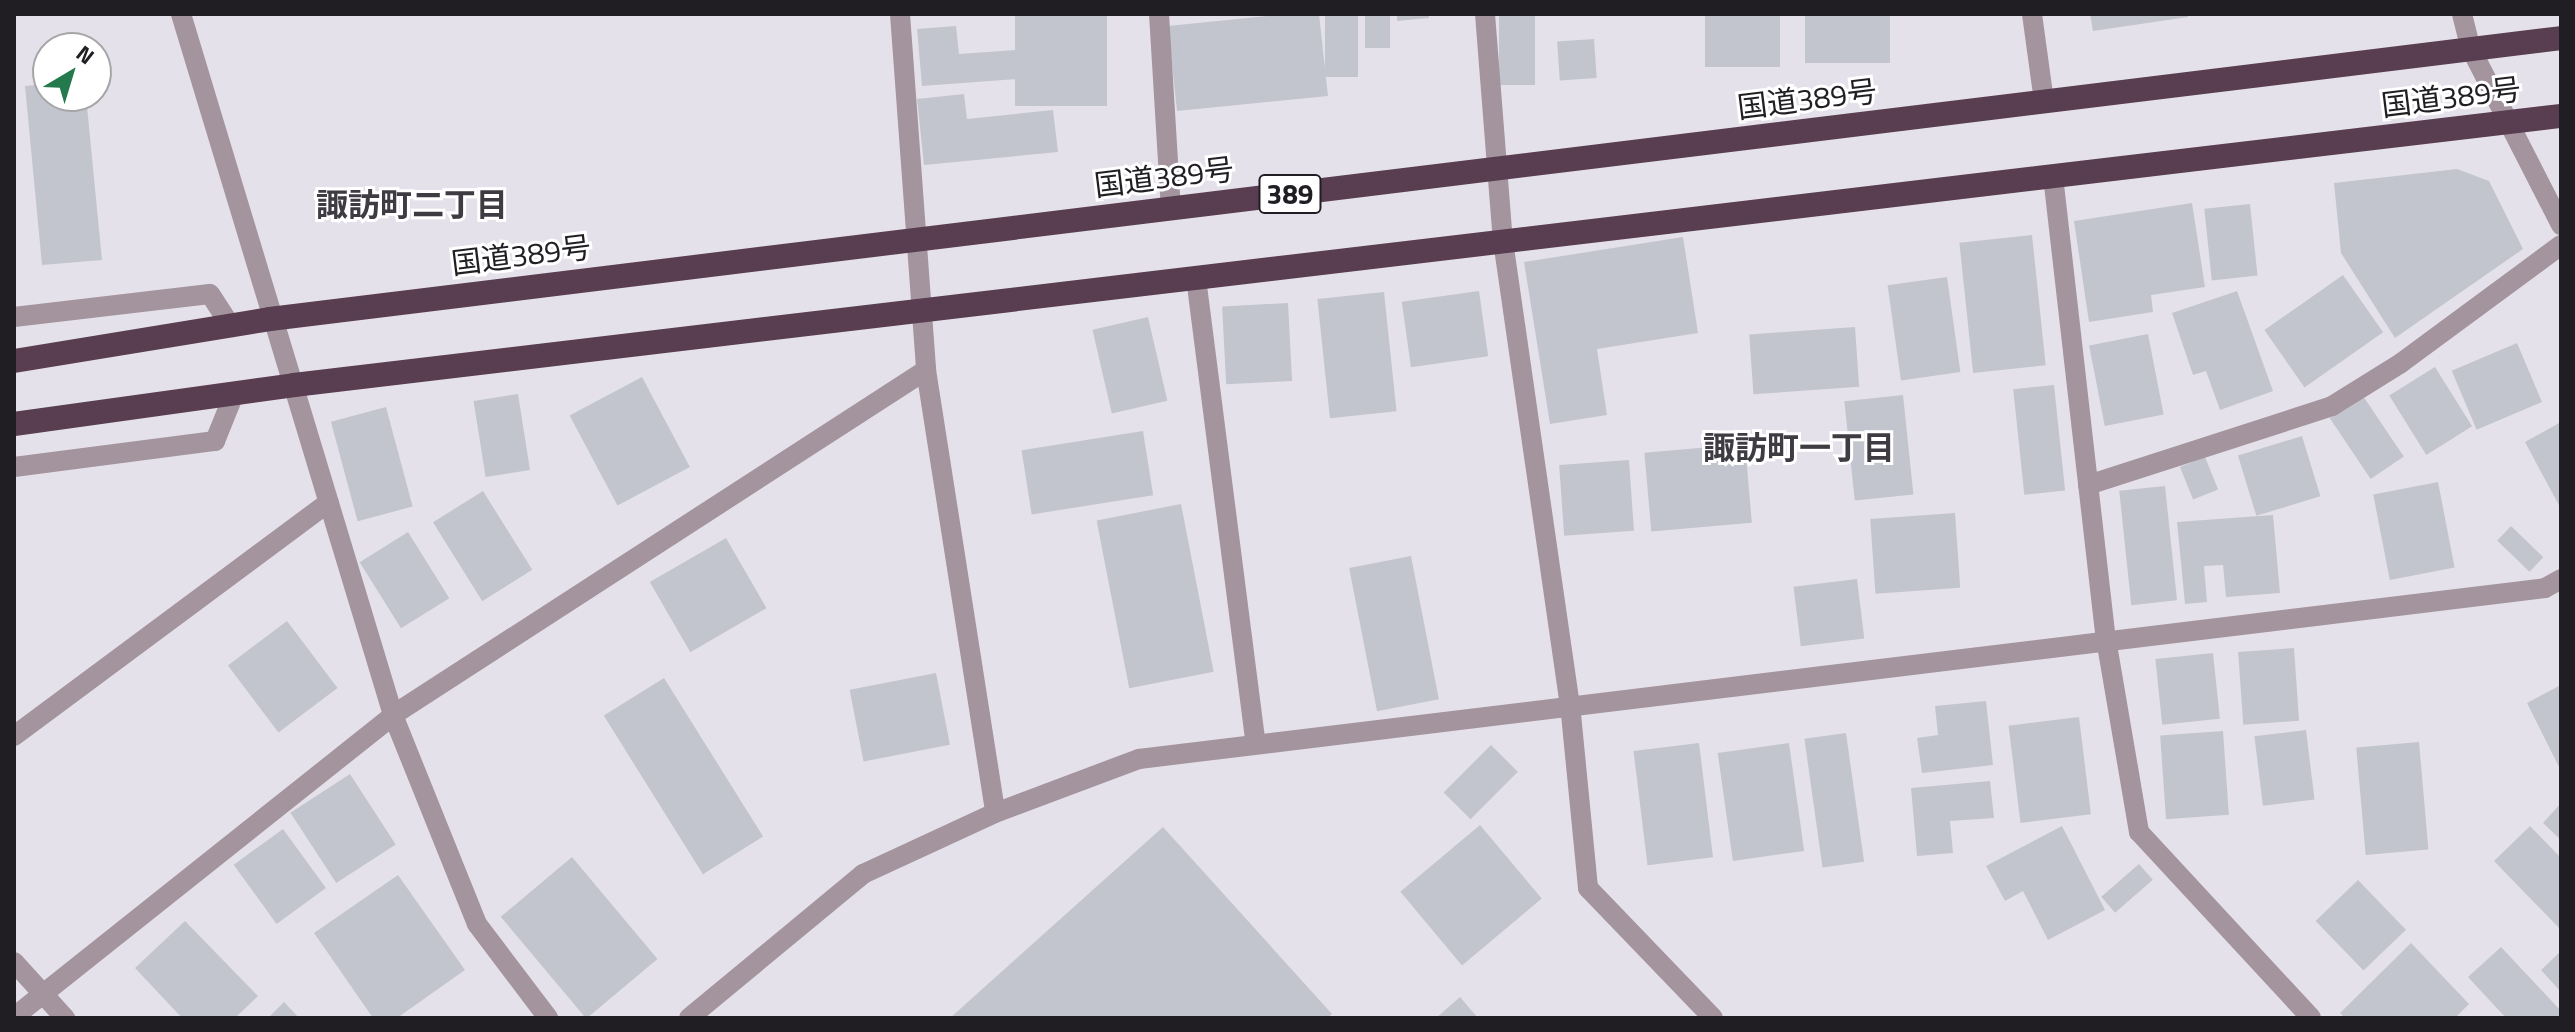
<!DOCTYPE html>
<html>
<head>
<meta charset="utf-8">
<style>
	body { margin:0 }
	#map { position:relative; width:2575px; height:1032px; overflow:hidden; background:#e5e1ea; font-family:"Titillium Web","Noto Sans JP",sans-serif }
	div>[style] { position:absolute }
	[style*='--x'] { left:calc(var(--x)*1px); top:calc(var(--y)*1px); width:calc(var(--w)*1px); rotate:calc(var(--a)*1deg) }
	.building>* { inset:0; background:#c3c5ce; transform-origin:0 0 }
	.lane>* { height:20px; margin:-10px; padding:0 10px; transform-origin:10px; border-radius:10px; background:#a3949e }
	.street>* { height:20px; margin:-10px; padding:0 10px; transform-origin:10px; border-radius:10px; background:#a3949e }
	.highway>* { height:24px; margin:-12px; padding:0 12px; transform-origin:12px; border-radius:12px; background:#593d50 }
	span { translate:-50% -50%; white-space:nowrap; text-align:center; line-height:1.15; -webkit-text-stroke:6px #fff; paint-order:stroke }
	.shield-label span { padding:2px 6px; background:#fff; border:2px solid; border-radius:6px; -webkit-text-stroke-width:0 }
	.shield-label { font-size:28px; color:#201e22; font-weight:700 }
	.street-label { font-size:30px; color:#201e22 }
	.neighbourhood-label { font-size:32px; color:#3e3b42; font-weight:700 }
	.frame { position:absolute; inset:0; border:16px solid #201e22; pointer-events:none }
	.north { position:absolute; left:32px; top:32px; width:80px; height:80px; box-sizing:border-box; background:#fff; border:2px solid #a6a5a7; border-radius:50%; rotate:38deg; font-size:22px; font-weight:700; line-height:32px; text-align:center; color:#201e22 }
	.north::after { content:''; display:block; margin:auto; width:28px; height:36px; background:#257a4d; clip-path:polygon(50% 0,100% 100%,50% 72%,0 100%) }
</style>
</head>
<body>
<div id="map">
	<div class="building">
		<div style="left:1015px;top:14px;width:92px;height:92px"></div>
		<div style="clip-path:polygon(1287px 14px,1319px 14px,1328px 96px,1177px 111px,1168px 26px)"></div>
		<div style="left:1325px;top:14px;width:33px;height:63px"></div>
		<div style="left:1365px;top:14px;width:25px;height:34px"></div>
		<div style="clip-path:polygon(1397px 14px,1429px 14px,1429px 18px,1397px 21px)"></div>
		<div style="left:1499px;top:14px;width:36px;height:71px"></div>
		<div style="left:1705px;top:14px;width:75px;height:53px"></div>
		<div style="left:1805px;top:14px;width:85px;height:49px"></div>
		<div style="clip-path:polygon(2090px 14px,2188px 14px,2188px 17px,2093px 31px)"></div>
		<div style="clip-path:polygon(956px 26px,959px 54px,1015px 50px,1017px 79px,922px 86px,917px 29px)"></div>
		<div style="left:1594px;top:39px;width:39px;height:37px;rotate:86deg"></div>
		<div style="clip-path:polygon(48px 84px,48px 96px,86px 96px,102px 260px,42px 265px,25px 86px)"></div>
		<div style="clip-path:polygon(964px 94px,967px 119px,1053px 110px,1058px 152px,924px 165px,917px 99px)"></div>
		<div style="clip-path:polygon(2457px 169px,2489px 181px,2523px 249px,2395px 338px,2341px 253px,2334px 183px)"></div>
		<div style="clip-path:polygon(2192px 203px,2205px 287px,2151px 295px,2153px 312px,2089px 322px,2074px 221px)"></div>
		<div style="left:2250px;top:204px;width:72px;height:46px;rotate:84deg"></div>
		<div style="left:2032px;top:235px;width:131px;height:73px;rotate:84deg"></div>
		<div style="clip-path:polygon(1683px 237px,1698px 333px,1597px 349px,1607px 415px,1550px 424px,1524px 262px)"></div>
		<div style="left:2343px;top:275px;width:70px;height:96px;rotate:55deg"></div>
		<div style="left:1947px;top:277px;width:96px;height:60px;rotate:82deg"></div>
		<div style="left:1479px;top:291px;width:66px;height:78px;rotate:82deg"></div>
		<div style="clip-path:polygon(2237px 291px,2273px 391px,2220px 410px,2206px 371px,2193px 375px,2172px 313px)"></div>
		<div style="left:1384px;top:292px;width:120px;height:67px;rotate:84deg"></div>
		<div style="left:1288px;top:303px;width:78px;height:66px;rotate:87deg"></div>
		<div style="left:1148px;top:317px;width:86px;height:57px;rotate:77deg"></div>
		<div style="left:1855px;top:327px;width:60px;height:106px;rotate:86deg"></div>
		<div style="left:2148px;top:334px;width:82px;height:60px;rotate:79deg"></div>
		<div style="left:2517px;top:343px;width:64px;height:71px;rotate:67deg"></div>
		<div style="left:2435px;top:367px;width:70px;height:54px;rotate:58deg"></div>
		<div style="left:642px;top:377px;width:102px;height:82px;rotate:62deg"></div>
		<div style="left:2054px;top:385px;width:106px;height:41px;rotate:84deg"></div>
		<div style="left:518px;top:394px;width:77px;height:45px;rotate:81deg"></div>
		<div style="left:1903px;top:395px;width:100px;height:59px;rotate:84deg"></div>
		<div style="left:2363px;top:396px;width:73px;height:40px;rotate:56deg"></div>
		<div style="left:386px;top:407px;width:103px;height:57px;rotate:75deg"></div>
		<div style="clip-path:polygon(2561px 422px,2561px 509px,2525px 442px)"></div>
		<div style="left:1143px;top:431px;width:65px;height:123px;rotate:81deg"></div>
		<div style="left:2302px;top:436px;width:63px;height:67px;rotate:73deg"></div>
		<div style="left:1745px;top:444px;width:79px;height:101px;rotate:85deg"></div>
		<div style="left:2205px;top:457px;width:35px;height:27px;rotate:68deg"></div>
		<div style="left:1629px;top:460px;width:71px;height:70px;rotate:86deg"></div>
		<div style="left:2438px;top:482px;width:87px;height:66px;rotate:79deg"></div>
		<div style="left:2165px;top:486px;width:115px;height:46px;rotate:84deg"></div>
		<div style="left:483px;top:491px;width:93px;height:59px;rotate:58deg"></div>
		<div style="left:1181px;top:504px;width:171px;height:86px;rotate:79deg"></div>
		<div style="left:1955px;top:513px;width:75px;height:85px;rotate:86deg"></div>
		<div style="clip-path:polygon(2273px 515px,2280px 593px,2226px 597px,2223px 565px,2204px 566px,2207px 602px,2185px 604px,2177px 522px)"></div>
		<div style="left:2511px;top:526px;width:45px;height:20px;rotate:44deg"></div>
		<div style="left:408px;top:532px;width:78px;height:57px;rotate:58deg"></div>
		<div style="left:726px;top:538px;width:81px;height:88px;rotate:60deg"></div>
		<div style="left:1411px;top:556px;width:146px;height:63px;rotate:79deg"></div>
		<div style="left:1857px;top:579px;width:60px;height:64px;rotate:83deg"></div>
		<div style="left:287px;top:621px;width:84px;height:74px;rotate:53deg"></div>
		<div style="left:2294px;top:648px;width:73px;height:56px;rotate:86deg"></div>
		<div style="left:2213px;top:653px;width:66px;height:58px;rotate:84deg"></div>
		<div style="left:936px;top:673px;width:73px;height:88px;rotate:79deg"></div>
		<div style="left:664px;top:678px;width:187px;height:71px;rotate:58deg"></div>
		<div style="clip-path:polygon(2561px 685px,2561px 771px,2527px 703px)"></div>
		<div style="clip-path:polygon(1986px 701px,1993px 765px,1922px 773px,1917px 738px,1938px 735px,1935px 706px)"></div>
		<div style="left:2079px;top:717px;width:98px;height:71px;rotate:83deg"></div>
		<div style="left:2306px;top:730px;width:70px;height:52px;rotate:83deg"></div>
		<div style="left:2223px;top:731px;width:84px;height:63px;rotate:86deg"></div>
		<div style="left:1846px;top:733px;width:130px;height:42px;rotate:82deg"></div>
		<div style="left:2419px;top:742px;width:108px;height:63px;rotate:85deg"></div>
		<div style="left:1699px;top:743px;width:115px;height:66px;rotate:83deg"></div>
		<div style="left:1789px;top:743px;width:109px;height:72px;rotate:82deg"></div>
		<div style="left:1491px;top:745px;width:38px;height:67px;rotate:45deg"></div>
		<div style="left:350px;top:774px;width:84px;height:71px;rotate:57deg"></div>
		<div style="clip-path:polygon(1990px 781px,1994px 818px,1950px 821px,1953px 853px,1917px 856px,1911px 788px)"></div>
		<div style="clip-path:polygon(2561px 803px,2561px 840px,2543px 823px)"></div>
		<div style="left:1480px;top:825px;width:96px;height:104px;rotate:50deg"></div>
		<div style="clip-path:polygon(2062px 826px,2105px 910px,2048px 940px,2023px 891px,2005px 901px,1986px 866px)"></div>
		<div style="clip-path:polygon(2530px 826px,2561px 858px,2561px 930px,2494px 861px)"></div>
		<div style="clip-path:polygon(1163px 827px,1332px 1014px,1327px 1018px,950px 1018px)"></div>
		<div style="left:283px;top:829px;width:73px;height:61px;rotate:54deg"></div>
		<div style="left:572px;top:857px;width:133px;height:93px;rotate:50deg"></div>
		<div style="left:2139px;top:864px;width:21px;height:50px;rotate:49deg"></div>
		<div style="clip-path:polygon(398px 875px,465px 970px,397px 1018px,373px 1018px,314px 933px)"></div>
		<div style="left:2358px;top:880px;width:69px;height:59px;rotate:46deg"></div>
		<div style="clip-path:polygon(185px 921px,258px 996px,235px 1018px,182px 1018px,135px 968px)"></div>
		<div style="clip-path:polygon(2411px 943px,2469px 1004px,2455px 1018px,2345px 1018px,2340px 1013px)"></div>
		<div style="clip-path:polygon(2501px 947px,2561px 1011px,2561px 1018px,2506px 1018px,2468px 977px)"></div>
		<div style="clip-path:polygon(2561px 951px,2561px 992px,2541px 970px)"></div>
		<div style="clip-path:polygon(1460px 997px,1478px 1018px,1436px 1018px)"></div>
		<div style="clip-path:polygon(284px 1002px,299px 1018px,268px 1018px)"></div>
	</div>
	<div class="lane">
		<div style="--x:2088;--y:485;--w:256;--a:-17.9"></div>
		<div style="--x:2332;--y:406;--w:81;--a:-31.9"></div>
		<div style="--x:2401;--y:363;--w:199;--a:-36.4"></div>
	</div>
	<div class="street">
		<div style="--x:181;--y:14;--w:732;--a:73.17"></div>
		<div style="--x:393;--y:715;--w:225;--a:68.1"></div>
		<div style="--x:477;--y:924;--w:118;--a:52.9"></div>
		<div style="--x:900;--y:14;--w:357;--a:85.8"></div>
		<div style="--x:926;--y:370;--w:448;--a:81.1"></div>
		<div style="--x:1159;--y:14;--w:194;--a:86.5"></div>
		<div style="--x:1485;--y:14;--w:228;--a:85.5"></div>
		<div style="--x:1503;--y:241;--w:468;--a:81.8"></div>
		<div style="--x:1570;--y:704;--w:185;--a:84.4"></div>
		<div style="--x:1588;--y:888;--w:180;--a:46.1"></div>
		<div style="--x:2032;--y:14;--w:89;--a:82.2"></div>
		<div style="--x:2462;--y:14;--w:36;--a:76"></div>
		<div style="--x:2471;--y:49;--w:198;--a:62.9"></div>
		<div style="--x:2053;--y:176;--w:466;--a:83.5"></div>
		<div style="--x:2106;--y:639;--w:196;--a:80.3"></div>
		<div style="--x:2139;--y:832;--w:253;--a:47.2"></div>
		<div style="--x:1196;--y:278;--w:470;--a:82.7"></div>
		<div style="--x:14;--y:317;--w:197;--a:-6.7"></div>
		<div style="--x:210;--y:294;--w:37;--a:57"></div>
		<div style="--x:14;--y:467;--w:203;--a:-7.4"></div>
		<div style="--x:215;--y:441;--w:51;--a:-68"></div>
		<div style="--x:14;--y:736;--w:392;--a:-36.6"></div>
		<div style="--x:14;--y:962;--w:76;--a:47.7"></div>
		<div style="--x:14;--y:1017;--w:485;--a:-38.5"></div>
		<div style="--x:393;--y:715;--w:635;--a:-32.91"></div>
		<div style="--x:689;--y:1018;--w:226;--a:-39.6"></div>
		<div style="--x:863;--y:874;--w:145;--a:-24.8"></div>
		<div style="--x:995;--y:813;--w:154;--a:-20.6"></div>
		<div style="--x:1139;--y:759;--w:1416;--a:-6.93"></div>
		<div style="--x:2545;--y:588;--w:18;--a:-29"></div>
	</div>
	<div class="highway">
		<div style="--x:14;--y:361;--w:259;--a:-9.3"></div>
		<div style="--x:270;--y:319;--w:2308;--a:-6.99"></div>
		<div style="--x:14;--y:424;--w:283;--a:-7.9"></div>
		<div style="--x:294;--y:385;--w:2283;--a:-6.77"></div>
	</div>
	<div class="shield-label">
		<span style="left:1290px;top:194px">389</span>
	</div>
	<div class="street-label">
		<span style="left:2451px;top:97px;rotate:-7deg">国道389号</span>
		<span style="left:1807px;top:99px;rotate:-7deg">国道389号</span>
		<span style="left:1164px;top:177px;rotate:-7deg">国道389号</span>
		<span style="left:521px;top:255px;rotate:-7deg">国道389号</span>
	</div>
	<div class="neighbourhood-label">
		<span style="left:412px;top:204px">諏訪町二丁目</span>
		<span style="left:1799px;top:447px">諏訪町一丁目</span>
	</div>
	<div class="frame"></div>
	<div class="north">N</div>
</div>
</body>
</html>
